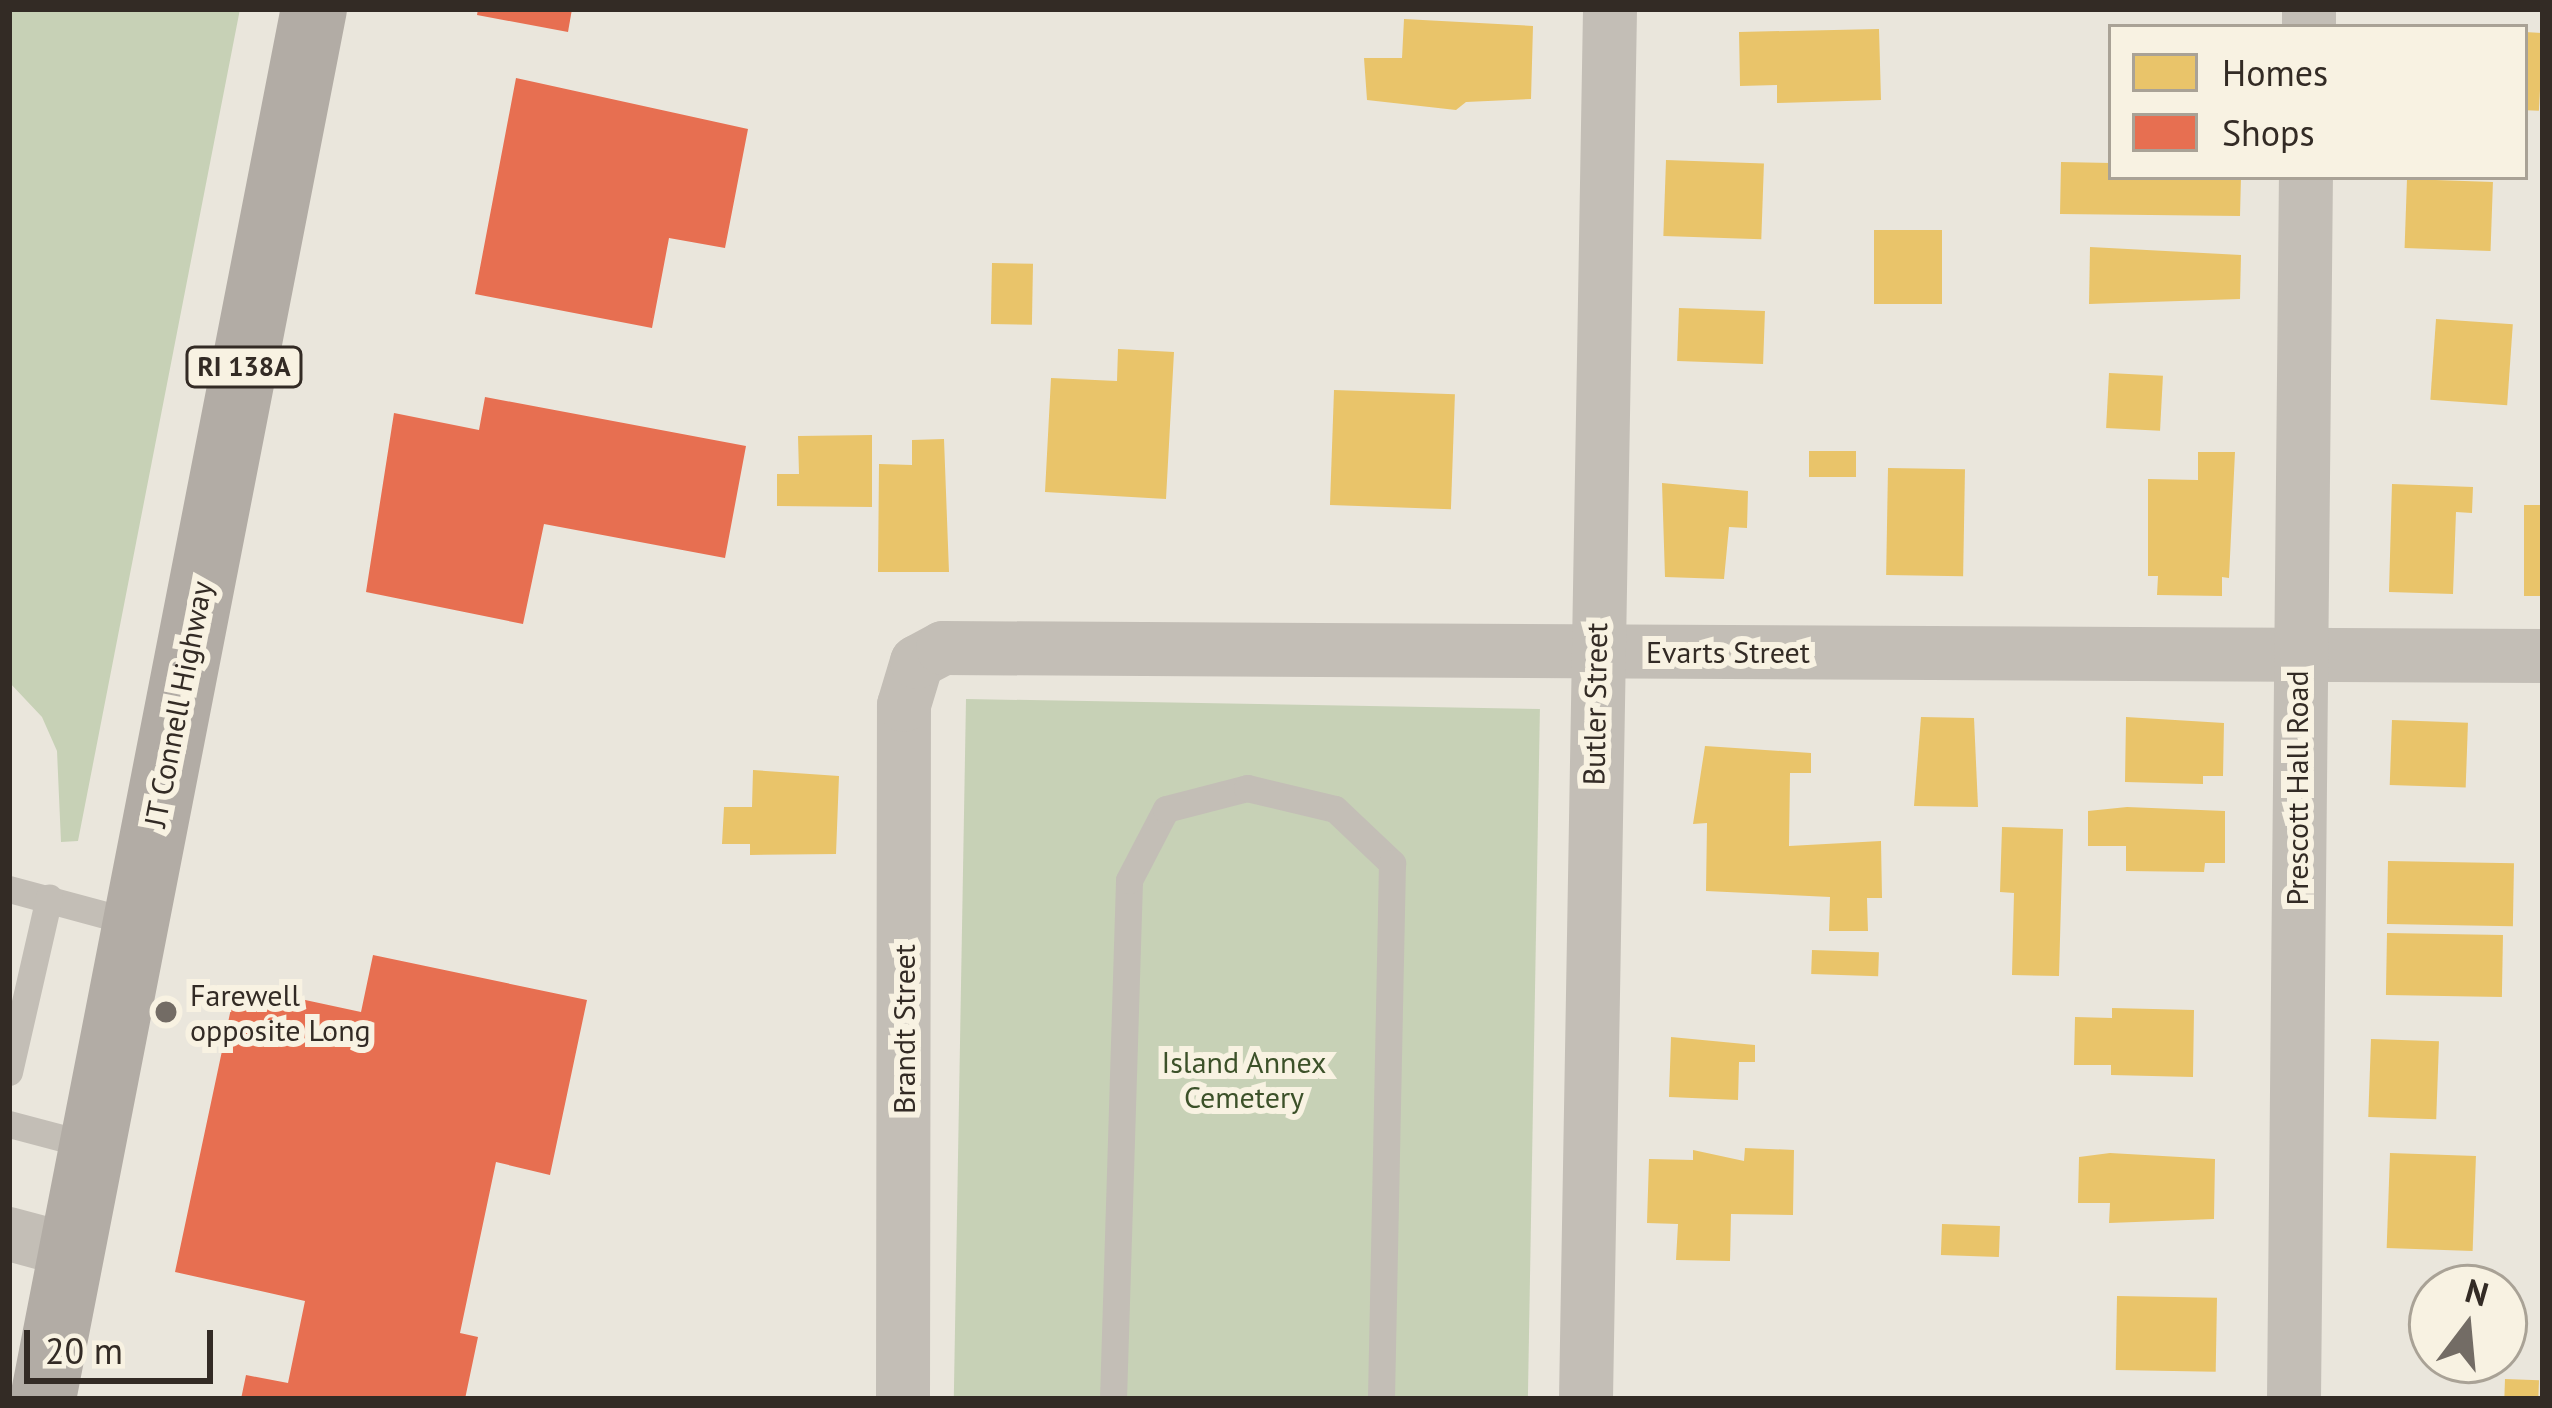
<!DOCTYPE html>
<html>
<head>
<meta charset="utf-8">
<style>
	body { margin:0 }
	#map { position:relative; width:2552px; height:1408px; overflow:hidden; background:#eae6dc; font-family:"PT Sans",sans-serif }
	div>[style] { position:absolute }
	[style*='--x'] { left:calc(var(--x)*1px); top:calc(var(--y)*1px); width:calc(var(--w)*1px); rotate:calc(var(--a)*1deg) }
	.green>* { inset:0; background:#c7d1b6; transform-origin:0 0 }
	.homes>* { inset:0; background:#e9c46a; transform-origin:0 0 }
	.shops>* { inset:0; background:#e76f51 }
	.lane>* { height:27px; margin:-13.5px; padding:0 13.5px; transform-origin:13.5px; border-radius:13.5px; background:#c3beb6 }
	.street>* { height:54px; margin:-27px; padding:0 27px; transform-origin:27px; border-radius:27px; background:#c3beb6 }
	.primary>* { height:66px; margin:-33px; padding:0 33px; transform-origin:33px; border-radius:33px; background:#b2aca5 }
	.dots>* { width:33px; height:33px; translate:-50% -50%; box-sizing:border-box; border:6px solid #f8f2e2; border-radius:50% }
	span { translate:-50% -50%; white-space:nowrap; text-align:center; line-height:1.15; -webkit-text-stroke:12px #f8f2e2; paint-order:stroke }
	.shield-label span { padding:3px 9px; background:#f8f2e2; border:3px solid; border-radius:9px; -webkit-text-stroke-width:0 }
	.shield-label { font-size:27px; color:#332b25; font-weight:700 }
	.street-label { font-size:30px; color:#332b25 }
	.poi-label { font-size:30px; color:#332b25 }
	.left { translate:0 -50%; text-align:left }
	.park-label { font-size:30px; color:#3c5129 }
	.frame { position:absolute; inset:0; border:12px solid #332b25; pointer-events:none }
	.legend { position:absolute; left:2108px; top:24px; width:420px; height:156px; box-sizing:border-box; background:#f8f2e2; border:3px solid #a9a296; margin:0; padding:15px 21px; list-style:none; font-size:36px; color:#332b25 }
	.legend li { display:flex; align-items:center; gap:24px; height:60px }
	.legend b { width:60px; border:3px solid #a9a296 }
	.north { position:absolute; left:2408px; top:1264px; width:120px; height:120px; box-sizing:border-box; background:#f8f2e2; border:3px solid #a9a296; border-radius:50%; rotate:16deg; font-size:33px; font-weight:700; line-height:48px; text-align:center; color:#332b25 }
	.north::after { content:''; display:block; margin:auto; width:42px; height:54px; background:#736c65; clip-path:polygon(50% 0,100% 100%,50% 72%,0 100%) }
	.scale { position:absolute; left:24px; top:1330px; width:189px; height:54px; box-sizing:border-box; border:6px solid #332b25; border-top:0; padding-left:15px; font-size:36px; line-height:42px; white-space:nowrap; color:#332b25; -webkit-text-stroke:9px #f8f2e2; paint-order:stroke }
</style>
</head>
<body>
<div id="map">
	<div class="green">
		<div style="clip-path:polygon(9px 9px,240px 9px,78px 841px,61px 842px,57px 751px,42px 717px,9px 682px)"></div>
		<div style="left:966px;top:699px;width:574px;height:700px;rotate:1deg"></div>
	</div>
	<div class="homes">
		<div style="clip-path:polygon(1404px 19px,1533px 26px,1531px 99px,1466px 102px,1456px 110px,1367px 100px,1364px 58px,1402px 58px)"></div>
		<div style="clip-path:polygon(1879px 29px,1881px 100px,1777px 103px,1777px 85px,1740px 86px,1739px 32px)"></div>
		<div style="left:2525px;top:32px;width:18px;height:78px;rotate:3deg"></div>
		<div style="left:1666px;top:160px;width:98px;height:76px;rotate:2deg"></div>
		<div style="clip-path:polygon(2061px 162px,2111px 163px,2111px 177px,2241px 177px,2240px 216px,2060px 214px)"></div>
		<div style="left:2407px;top:179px;width:86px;height:69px;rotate:2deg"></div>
		<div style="left:1874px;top:230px;width:68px;height:74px"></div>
		<div style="clip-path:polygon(2090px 247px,2241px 255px,2240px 299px,2089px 304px)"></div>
		<div style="left:992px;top:263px;width:41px;height:61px;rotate:1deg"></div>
		<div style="left:1679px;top:308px;width:86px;height:53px;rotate:2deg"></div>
		<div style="left:2436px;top:319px;width:77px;height:81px;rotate:4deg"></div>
		<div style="clip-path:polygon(1118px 349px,1174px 352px,1166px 499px,1045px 492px,1051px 378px,1117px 381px)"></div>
		<div style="left:2109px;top:373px;width:54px;height:55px;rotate:3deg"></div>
		<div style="left:1334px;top:390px;width:121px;height:115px;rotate:2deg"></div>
		<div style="clip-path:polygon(872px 435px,872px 507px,777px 506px,777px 474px,799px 474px,798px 436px)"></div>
		<div style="clip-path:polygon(944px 439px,949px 572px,878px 572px,879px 464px,912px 465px,912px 440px)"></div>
		<div style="left:1809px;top:451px;width:47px;height:26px"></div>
		<div style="clip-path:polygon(2198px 452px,2235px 452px,2229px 578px,2222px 577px,2222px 596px,2157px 595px,2158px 576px,2148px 576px,2148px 479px,2198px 480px)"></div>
		<div style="left:1888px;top:468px;width:77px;height:107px;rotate:1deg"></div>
		<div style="clip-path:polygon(1662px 483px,1748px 491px,1747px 528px,1729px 527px,1724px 579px,1665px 577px)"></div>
		<div style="clip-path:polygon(2392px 484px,2473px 487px,2472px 513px,2456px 512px,2453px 594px,2389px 592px)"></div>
		<div style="left:2524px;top:505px;width:19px;height:91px"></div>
		<div style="clip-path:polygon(1921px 717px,1974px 718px,1978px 807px,1914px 806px)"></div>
		<div style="clip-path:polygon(2126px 717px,2224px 723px,2223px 776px,2203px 776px,2203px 784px,2125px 782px)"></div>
		<div style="left:2392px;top:720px;width:76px;height:65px;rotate:2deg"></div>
		<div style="clip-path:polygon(1705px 746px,1811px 753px,1811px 773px,1790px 773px,1789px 846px,1881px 841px,1882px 898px,1867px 898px,1868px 931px,1829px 931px,1830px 897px,1706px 891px,1707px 823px,1693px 824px)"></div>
		<div style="clip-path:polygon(753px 770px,839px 776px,836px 854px,750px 855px,750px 844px,722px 844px,724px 807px,752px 807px)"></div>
		<div style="clip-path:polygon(2127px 807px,2225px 811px,2225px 863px,2205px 863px,2204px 872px,2126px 871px,2126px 846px,2088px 846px,2088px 811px)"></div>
		<div style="clip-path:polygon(2002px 827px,2063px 829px,2059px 976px,2012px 975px,2014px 893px,2000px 892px)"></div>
		<div style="left:2388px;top:861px;width:126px;height:63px;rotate:1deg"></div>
		<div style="left:2387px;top:933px;width:116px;height:62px;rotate:1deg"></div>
		<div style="left:1812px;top:950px;width:67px;height:24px;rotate:2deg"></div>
		<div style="clip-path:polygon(2112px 1008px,2194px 1010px,2193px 1077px,2111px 1075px,2111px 1065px,2074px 1065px,2075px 1017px,2112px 1018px)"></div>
		<div style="clip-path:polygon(1671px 1037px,1755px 1045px,1755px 1062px,1739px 1062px,1738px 1100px,1669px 1097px)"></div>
		<div style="left:2371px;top:1039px;width:68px;height:78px;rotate:2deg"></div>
		<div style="clip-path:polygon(1745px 1148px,1794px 1150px,1793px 1215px,1731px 1214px,1730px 1261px,1676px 1260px,1678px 1224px,1647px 1223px,1649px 1159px,1693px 1160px,1693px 1150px,1744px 1161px)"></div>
		<div style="clip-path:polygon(2110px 1153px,2215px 1159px,2214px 1219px,2109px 1223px,2110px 1203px,2078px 1203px,2079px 1157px)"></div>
		<div style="left:2390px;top:1153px;width:86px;height:95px;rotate:2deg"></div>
		<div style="left:1942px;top:1224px;width:58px;height:31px;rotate:2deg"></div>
		<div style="left:2117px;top:1296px;width:100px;height:74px;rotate:1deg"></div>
		<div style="left:2505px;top:1379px;width:34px;height:20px;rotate:2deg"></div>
	</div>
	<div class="shops">
		<div style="clip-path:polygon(478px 9px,572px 9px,568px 32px,477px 15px)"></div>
		<div style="clip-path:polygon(516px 78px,748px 129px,725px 248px,669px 238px,652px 328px,475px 294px)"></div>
		<div style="clip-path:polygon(485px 397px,746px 446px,725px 558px,544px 524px,523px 624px,366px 592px,394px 413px,479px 430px)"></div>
		<div style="clip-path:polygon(373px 955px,587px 1000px,550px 1175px,496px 1162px,460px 1333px,478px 1337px,465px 1399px,241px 1399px,246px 1375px,288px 1383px,305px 1301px,175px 1272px,236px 985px,361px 1012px)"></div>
	</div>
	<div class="lane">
		<div style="--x:9;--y:889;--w:131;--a:15.1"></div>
		<div style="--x:9;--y:1072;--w:179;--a:-77.1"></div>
		<div style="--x:9;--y:1124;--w:86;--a:14.8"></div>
		<div style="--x:1113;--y:1399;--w:519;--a:-88.23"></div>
		<div style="--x:1129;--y:880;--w:80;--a:-62.5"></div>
		<div style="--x:1166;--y:809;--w:84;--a:-14.5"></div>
		<div style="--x:1247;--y:788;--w:90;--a:13.4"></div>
		<div style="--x:1335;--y:809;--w:79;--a:43.5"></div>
		<div style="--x:1392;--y:863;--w:536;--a:91.18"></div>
	</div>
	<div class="street">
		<div style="--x:2309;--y:27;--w:18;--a:-90"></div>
		<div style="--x:9;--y:1234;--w:65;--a:15.1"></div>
		<div style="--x:903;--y:1399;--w:694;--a:-89.92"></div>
		<div style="--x:904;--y:705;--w:45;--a:-73.2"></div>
		<div style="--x:917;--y:662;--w:30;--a:-28"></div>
		<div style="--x:943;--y:648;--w:1600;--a:0.29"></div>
		<div style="--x:1586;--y:1399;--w:1390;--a:-89.01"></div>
		<div style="--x:2294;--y:1399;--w:1222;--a:-89.44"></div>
	</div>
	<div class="primary">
		<div style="--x:43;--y:1399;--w:1416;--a:-78.97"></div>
	</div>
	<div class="dots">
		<div style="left:166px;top:1012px;background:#736c65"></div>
	</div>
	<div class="shield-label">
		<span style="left:244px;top:367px">RI 138A</span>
	</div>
	<div class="street-label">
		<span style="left:1728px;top:652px">Evarts Street</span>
		<span style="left:178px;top:704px;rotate:-79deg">JT Connell Highway</span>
		<span style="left:1595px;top:704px;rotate:-89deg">Butler Street</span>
		<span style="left:2297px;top:788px;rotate:-90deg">Prescott Hall Road</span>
		<span style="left:904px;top:1029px;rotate:-90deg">Brandt Street</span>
	</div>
	<div class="poi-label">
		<span class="left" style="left:190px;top:1012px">Farewell<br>opposite Long</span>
	</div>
	<div class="park-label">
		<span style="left:1244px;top:1079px">Island Annex<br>Cemetery</span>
	</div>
	<div class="frame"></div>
	<ul class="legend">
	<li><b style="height:33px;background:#e9c46a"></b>Homes</li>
	<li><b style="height:33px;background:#e76f51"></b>Shops</li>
	</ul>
	<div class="north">N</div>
	<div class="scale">20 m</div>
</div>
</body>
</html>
